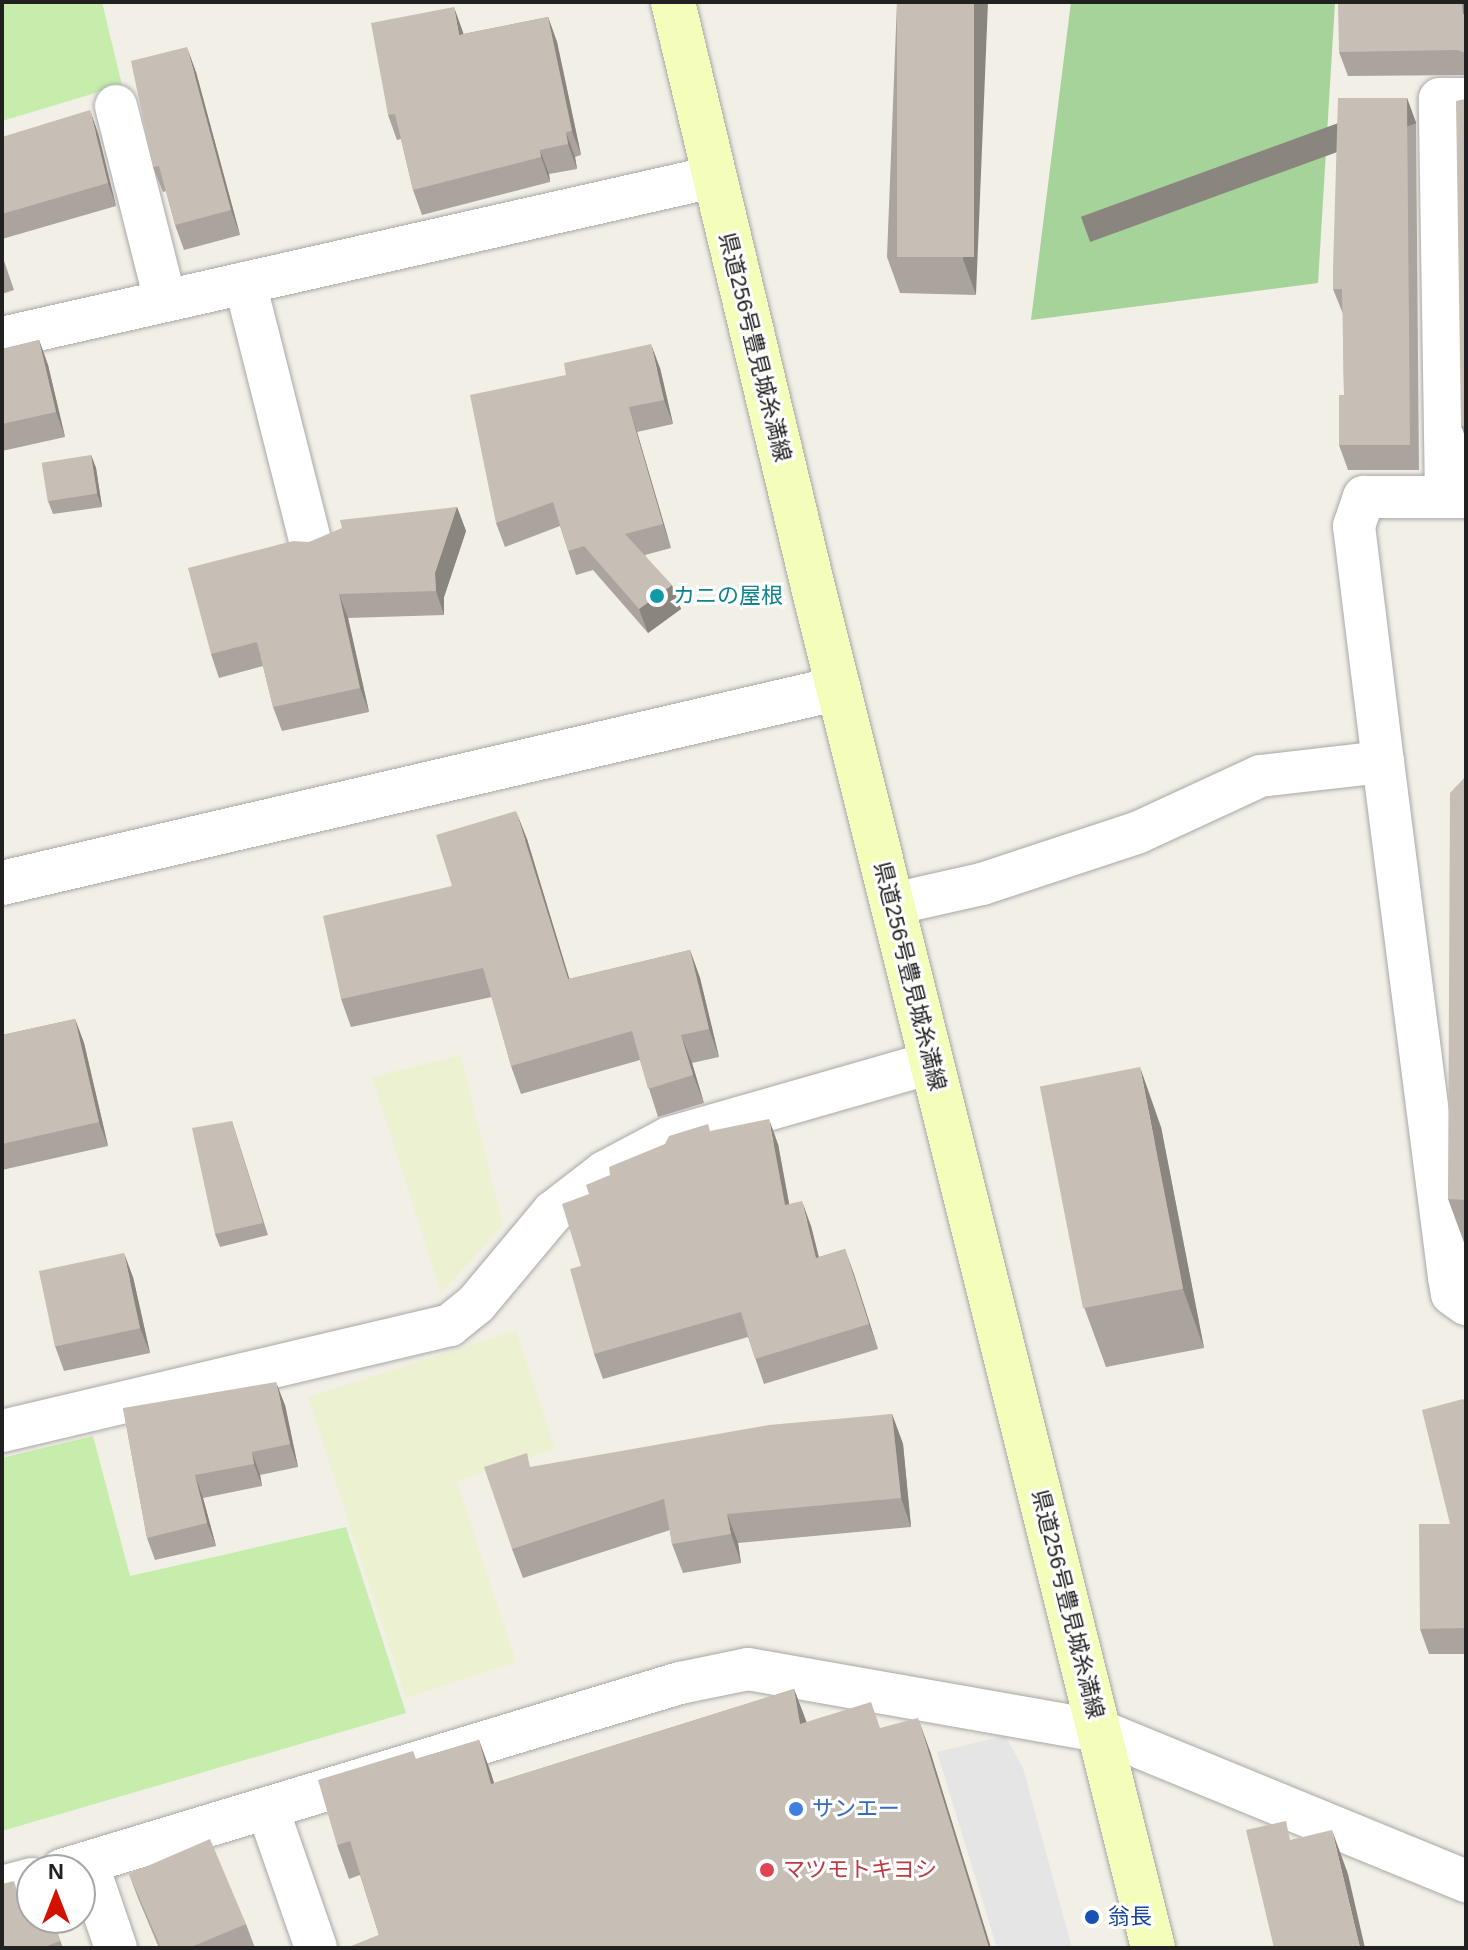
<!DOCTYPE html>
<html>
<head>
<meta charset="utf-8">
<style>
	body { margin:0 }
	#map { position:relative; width:1468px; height:1950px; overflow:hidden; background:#f2efe7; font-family:Helvetica,"Noto Sans JP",sans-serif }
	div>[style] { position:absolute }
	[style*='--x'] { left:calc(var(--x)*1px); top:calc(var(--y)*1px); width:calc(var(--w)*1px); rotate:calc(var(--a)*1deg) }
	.farmland>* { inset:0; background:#ecf1d2 }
	.grass>* { inset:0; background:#c6edab }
	.forest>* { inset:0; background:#a6d39a }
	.parking>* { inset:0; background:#e5e5e5 }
	.roads { filter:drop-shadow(0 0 2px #a8a8a8) drop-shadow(0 0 2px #a8a8a8) }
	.minor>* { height:42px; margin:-21px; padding:0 21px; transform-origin:21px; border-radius:21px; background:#fff }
	.tertiary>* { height:44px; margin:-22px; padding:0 22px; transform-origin:22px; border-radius:22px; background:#fff }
	.secondary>* { height:44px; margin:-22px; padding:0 22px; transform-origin:22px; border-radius:22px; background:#f4fdba }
	.wall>* { inset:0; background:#aba39d }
	.shaded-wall>* { inset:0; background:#8b857f; transform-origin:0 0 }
	.building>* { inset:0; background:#c7beb6; transform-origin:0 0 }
	.dots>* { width:22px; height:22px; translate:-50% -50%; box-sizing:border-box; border:4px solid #fff; border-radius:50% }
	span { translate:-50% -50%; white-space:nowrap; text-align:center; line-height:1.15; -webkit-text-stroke:6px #fff; paint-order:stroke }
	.street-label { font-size:22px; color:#212121 }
	.culture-label { font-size:22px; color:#0d838f }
	.left { translate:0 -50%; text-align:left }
	.shop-label { font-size:22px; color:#366cbe }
	.health-label { font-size:22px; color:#be3a42 }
	.transit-label { font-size:22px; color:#164399 }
	.frame { position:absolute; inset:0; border:4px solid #212121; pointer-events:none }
	.north { position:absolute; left:16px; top:1854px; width:80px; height:80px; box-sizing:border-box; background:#fff; border:2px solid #a6a6a6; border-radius:50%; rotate:0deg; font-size:22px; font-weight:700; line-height:32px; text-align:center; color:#212121 }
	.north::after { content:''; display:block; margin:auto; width:28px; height:36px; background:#d21100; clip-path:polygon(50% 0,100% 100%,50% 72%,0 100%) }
</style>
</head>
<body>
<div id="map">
	<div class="farmland">
		<div style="clip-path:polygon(461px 1055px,503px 1226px,441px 1293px,372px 1077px)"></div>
		<div style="clip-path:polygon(516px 1330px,555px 1449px,457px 1482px,516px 1662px,406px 1698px,308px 1397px)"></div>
	</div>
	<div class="grass">
		<div style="clip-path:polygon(2px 2px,102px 2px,122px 85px,2px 121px)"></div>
		<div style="clip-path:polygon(93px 1436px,130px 1576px,346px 1527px,406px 1713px,2px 1831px,2px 1458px)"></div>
	</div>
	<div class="forest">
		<div style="clip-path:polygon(1071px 2px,1335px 2px,1318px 283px,1031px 320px)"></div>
	</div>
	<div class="parking">
		<div style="clip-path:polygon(1005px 1736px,1023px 1768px,1072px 1948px,997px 1948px,937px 1752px)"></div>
	</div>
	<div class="roads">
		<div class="minor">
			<div style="--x:116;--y:106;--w:200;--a:75.8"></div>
			<div style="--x:245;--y:283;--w:268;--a:75.8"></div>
			<div style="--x:2;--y:338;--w:729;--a:-12.76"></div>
			<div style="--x:1446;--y:497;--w:398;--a:-90.9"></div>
			<div style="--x:1440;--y:99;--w:26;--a:0"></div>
			<div style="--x:1383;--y:762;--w:519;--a:82.7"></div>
			<div style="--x:1449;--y:1277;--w:17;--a:80"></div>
			<div style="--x:1452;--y:1294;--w:17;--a:36"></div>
			<div style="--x:893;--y:904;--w:91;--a:-12.7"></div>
			<div style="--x:982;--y:884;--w:165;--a:-18.3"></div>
			<div style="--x:1139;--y:832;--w:133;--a:-24.8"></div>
			<div style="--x:1260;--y:776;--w:124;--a:-6.5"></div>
			<div style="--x:1383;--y:762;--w:238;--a:-97"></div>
			<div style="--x:1354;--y:526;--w:31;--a:-71"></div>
			<div style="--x:1364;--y:497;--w:102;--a:0"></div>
			<div style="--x:2;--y:1431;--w:460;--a:-13.3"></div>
			<div style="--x:450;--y:1325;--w:33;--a:-39"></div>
			<div style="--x:476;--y:1304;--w:120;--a:-50.1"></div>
			<div style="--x:553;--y:1212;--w:66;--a:-37.6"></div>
			<div style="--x:605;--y:1172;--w:72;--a:-28"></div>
			<div style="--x:669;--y:1138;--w:273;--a:-16"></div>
			<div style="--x:268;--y:1810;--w:146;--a:70.8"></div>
			<div style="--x:87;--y:1863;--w:90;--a:71.2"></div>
			<div style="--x:62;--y:1870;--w:646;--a:-16.84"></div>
			<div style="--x:680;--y:1683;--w:69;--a:-11.6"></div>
			<div style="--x:748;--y:1669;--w:357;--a:10"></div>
			<div style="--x:1100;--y:1731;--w:396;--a:22.3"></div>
			<div style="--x:2;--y:1887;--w:31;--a:-15"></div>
		</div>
		<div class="tertiary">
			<div style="--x:2;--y:883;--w:859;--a:-13.11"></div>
		</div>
		<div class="secondary">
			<div style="--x:673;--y:2;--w:606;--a:76.54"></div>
			<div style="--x:814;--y:591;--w:1399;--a:75.97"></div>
		</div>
	</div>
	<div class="wall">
		<div style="clip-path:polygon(897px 2px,976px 295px,900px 293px,887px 257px)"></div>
		<div style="clip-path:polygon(1466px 2px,1466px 75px,1348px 76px,1339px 52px)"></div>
		<div style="clip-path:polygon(548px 17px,557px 42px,581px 155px,575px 157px,577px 169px,549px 174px,550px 182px,422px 215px,413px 190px,401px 139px,397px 140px,388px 115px,463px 34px)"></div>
		<div style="clip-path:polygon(196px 72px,240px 235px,184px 250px,175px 225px,166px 191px,163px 192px,153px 167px)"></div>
		<div style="clip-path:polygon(1407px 98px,1416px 123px,1419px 470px,1348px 470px,1339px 445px,1344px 395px,1343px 314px,1333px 289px)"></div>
		<div style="clip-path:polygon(1466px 99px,1466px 439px,1461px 426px)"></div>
		<div style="clip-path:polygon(98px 133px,116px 206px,2px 239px,2px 137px)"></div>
		<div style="clip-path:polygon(2px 255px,14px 290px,2px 294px)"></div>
		<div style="clip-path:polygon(39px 340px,48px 365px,65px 437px,2px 451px,2px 349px)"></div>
		<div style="clip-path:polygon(660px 368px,673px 424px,637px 432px,671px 548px,645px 555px,681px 609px,648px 633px,593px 570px,576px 575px,560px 526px,505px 547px,496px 523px)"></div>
		<div style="clip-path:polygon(91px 455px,96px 468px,102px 507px,53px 514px,48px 501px)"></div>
		<div style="clip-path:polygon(457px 507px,466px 531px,444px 597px,444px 615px,348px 618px,369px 712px,282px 731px,273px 707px,263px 666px,219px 678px,211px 654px,309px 542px)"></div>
		<div style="clip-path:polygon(1466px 776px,1466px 1248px,1448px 1199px)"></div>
		<div style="clip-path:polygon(527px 839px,569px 979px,690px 950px,700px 978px,719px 1057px,692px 1063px,704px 1103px,658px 1117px,640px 1060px,521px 1094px,511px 1066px,492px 997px,351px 1027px,341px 999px,452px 886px)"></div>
		<div style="clip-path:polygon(75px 1019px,84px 1043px,108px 1146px,2px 1170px,2px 1035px)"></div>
		<div style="clip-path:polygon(232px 1121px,268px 1235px,220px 1247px,215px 1234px)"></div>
		<div style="clip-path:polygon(1161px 1127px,1204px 1348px,1106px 1367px,1084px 1307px)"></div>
		<div style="clip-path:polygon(711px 1131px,778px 1144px,789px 1204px,811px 1226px,819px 1257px,845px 1249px,878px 1349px,764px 1384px,748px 1337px,603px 1379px,594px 1354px,581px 1266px,589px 1194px)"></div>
		<div style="clip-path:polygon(133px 1277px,150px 1353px,64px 1371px,55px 1346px)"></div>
		<div style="clip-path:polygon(1463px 1399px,1466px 1406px,1466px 1654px,1429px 1654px,1420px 1629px,1450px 1524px)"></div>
		<div style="clip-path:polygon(285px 1405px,298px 1467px,260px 1475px,262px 1486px,203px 1498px,216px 1546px,155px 1560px,147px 1538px,123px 1408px)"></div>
		<div style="clip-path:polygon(892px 1414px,903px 1444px,911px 1527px,738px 1543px,741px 1563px,683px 1573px,672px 1544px,670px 1530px,523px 1578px,512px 1549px,532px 1467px)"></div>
		<div style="clip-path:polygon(794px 1689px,806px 1722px,881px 1728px,930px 1751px,991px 1948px,347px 1948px,379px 1935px,360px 1875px,349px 1879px,337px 1845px,416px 1759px,479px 1740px,494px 1783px)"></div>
		<div style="clip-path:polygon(129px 1874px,246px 1924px,255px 1948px,159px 1948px,138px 1898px)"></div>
		<div style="clip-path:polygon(18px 1891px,52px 1918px,63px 1948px,2px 1948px)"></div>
	</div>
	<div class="shaded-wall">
		<div style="clip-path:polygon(974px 2px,988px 2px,976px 295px,963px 259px)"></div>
		<div style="clip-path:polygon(1462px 2px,1466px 2px,1466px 23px,1463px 14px)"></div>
		<div style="clip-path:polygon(454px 7px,463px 32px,468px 60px,459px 35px)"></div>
		<div style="clip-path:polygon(548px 17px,557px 42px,581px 155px,572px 131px)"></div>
		<div style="clip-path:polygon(187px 47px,196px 72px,240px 235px,231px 210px)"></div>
		<div style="left:1407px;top:98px;width:27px;height:347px;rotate:70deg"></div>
		<div style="clip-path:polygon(90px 110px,98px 133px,116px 206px,108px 183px)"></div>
		<div style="clip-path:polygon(566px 132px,575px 157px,577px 169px,568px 144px)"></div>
		<div style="clip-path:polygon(540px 150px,549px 174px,550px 182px,541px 157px)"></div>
		<div style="clip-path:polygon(39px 340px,48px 365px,65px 437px,56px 412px)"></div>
		<div style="clip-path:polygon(651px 344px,660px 368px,673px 424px,664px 400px)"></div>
		<div style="clip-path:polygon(629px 407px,637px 432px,671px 548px,663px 524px)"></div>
		<div style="clip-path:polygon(91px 455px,96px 468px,102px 507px,97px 494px)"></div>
		<div style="clip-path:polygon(457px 507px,466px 531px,444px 597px,444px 615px,436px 591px,435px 573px)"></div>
		<div style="clip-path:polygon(672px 585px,681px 609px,648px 633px,639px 609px)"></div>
		<div style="clip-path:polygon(339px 594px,348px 618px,369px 712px,360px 688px)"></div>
		<div style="clip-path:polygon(516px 811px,527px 839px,578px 1007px,568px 979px)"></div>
		<div style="clip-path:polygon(690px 950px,700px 978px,719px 1057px,709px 1029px)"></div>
		<div style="clip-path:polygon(75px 1019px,84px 1043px,108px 1146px,99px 1122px)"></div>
		<div style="clip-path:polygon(681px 1035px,692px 1063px,704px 1103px,693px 1075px)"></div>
		<div style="clip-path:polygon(1140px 1067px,1161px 1127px,1204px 1348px,1183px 1289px)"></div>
		<div style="clip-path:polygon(769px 1119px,778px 1144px,794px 1230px,785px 1205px)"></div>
		<div style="clip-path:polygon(802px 1201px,811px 1226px,825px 1283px,816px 1258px)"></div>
		<div style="clip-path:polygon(845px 1249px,854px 1274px,878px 1349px,869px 1324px)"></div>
		<div style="clip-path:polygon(124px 1253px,133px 1277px,150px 1353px,140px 1328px)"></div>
		<div style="clip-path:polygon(276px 1382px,285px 1405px,298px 1467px,290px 1444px)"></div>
		<div style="clip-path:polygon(892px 1414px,903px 1444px,911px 1527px,901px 1498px)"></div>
		<div style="clip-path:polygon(252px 1452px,260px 1475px,262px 1486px,254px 1464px)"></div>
		<div style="clip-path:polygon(195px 1475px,203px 1498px,216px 1546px,207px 1523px)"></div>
		<div style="clip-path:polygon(727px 1514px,738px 1543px,741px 1563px,731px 1534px)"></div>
		<div style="clip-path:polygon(794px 1689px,807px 1723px,800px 1724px)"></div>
		<div style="clip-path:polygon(918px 1718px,930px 1751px,991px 1948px,989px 1948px)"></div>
		<div style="clip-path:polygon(479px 1740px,491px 1773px,504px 1817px,491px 1784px)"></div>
		<div style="clip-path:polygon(1332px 1830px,1348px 1874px,1365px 1948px,1360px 1948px)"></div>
	</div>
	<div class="building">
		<div style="left:897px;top:2px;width:77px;height:255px"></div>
		<div style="clip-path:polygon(1338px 2px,1462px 2px,1463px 14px,1466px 14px,1466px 53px,1457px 50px,1339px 52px)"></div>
		<div style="clip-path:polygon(454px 7px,459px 35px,548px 17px,572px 131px,566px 132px,568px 144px,540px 150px,541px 157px,413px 190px,395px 114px,388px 115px,371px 23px)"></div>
		<div style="clip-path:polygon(187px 47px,231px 210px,175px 225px,159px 166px,153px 167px,131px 61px)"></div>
		<div style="clip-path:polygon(1338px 98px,1407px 98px,1410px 445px,1339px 445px,1339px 395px,1344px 395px,1342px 289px,1333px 289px,1333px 268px)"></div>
		<div style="clip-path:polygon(1466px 99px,1466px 426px,1461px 426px,1456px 101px)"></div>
		<div style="clip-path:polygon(90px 110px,108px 183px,2px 214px,2px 137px)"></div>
		<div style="clip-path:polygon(39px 340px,56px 412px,2px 424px,2px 349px)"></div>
		<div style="clip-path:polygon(651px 344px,664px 400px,629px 407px,663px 524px,625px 534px,672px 585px,639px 609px,584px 546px,568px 551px,553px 502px,496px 523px,470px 395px,566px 375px,564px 363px)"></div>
		<div style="left:91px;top:455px;width:39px;height:50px;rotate:81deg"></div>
		<div style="clip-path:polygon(457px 507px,435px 573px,436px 591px,339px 594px,360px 688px,273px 707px,257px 642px,211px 654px,188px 568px,293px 541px,309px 542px,342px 528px,340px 520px)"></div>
		<div style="clip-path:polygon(1466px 776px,1466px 1200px,1448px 1199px,1450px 793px)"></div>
		<div style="clip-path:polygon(516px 811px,568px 979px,690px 950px,709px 1029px,681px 1035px,693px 1075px,648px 1089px,632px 1031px,511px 1066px,483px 968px,341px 999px,323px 916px,452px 886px,436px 835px)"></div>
		<div style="clip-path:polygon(75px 1019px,99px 1122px,2px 1144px,2px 1035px)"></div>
		<div style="left:1140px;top:1067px;width:226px;height:102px;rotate:79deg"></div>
		<div style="clip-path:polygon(769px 1119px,785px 1205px,802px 1201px,816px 1258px,845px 1249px,869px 1324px,755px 1359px,741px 1312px,594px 1354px,570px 1269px,581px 1266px,562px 1204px,589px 1194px,586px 1185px,610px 1175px,609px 1167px,665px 1144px,669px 1136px,708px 1124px,710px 1131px)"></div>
		<div style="clip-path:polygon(232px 1121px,263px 1223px,215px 1234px,192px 1128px)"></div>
		<div style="left:124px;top:1253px;width:77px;height:87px;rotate:78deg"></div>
		<div style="clip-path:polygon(276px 1382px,290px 1444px,252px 1452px,254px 1464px,195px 1475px,207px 1523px,147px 1538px,123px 1408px)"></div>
		<div style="clip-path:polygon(1463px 1399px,1466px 1409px,1466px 1628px,1420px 1629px,1419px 1524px,1450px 1524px,1422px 1410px)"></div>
		<div style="clip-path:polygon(892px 1414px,901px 1498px,727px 1514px,731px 1534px,672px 1544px,664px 1499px,512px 1549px,484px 1467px,527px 1453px,530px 1467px,769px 1425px)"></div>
		<div style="clip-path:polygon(794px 1689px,800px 1724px,871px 1702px,880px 1728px,918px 1718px,989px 1948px,347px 1948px,379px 1935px,350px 1841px,337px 1845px,318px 1780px,413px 1751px,416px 1759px,479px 1740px,491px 1784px)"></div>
		<div style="clip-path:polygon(1286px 1821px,1290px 1840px,1332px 1830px,1360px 1948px,1274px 1948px,1246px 1830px)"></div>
		<div style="clip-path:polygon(210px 1839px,246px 1924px,189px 1948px,161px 1948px,129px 1874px)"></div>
		<div style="clip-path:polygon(14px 1881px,17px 1891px,32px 1885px,32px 1918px,52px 1918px,60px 1941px,47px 1946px,48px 1948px,2px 1948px,2px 1884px)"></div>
	</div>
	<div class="dots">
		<div style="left:657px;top:596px;background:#0f9aa8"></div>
		<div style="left:796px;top:1809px;background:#3f7fe0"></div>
		<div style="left:767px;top:1870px;background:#e0444e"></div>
		<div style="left:1092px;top:1917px;background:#1a4fb4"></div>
	</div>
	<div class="street-label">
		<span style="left:755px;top:347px;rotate:76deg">県道256号豊見城糸満線</span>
		<span style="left:910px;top:976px;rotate:76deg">県道256号豊見城糸満線</span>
		<span style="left:1068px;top:1604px;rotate:76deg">県道256号豊見城糸満線</span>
	</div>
	<div class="culture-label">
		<span class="left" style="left:673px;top:596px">カニの屋根</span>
	</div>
	<div class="shop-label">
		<span class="left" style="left:812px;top:1809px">サンエー</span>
	</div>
	<div class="health-label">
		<span class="left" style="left:783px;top:1870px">マツモトキヨシ</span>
	</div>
	<div class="transit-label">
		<span class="left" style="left:1108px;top:1917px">翁長</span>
	</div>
	<div class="frame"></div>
	<div class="north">N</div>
</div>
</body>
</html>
